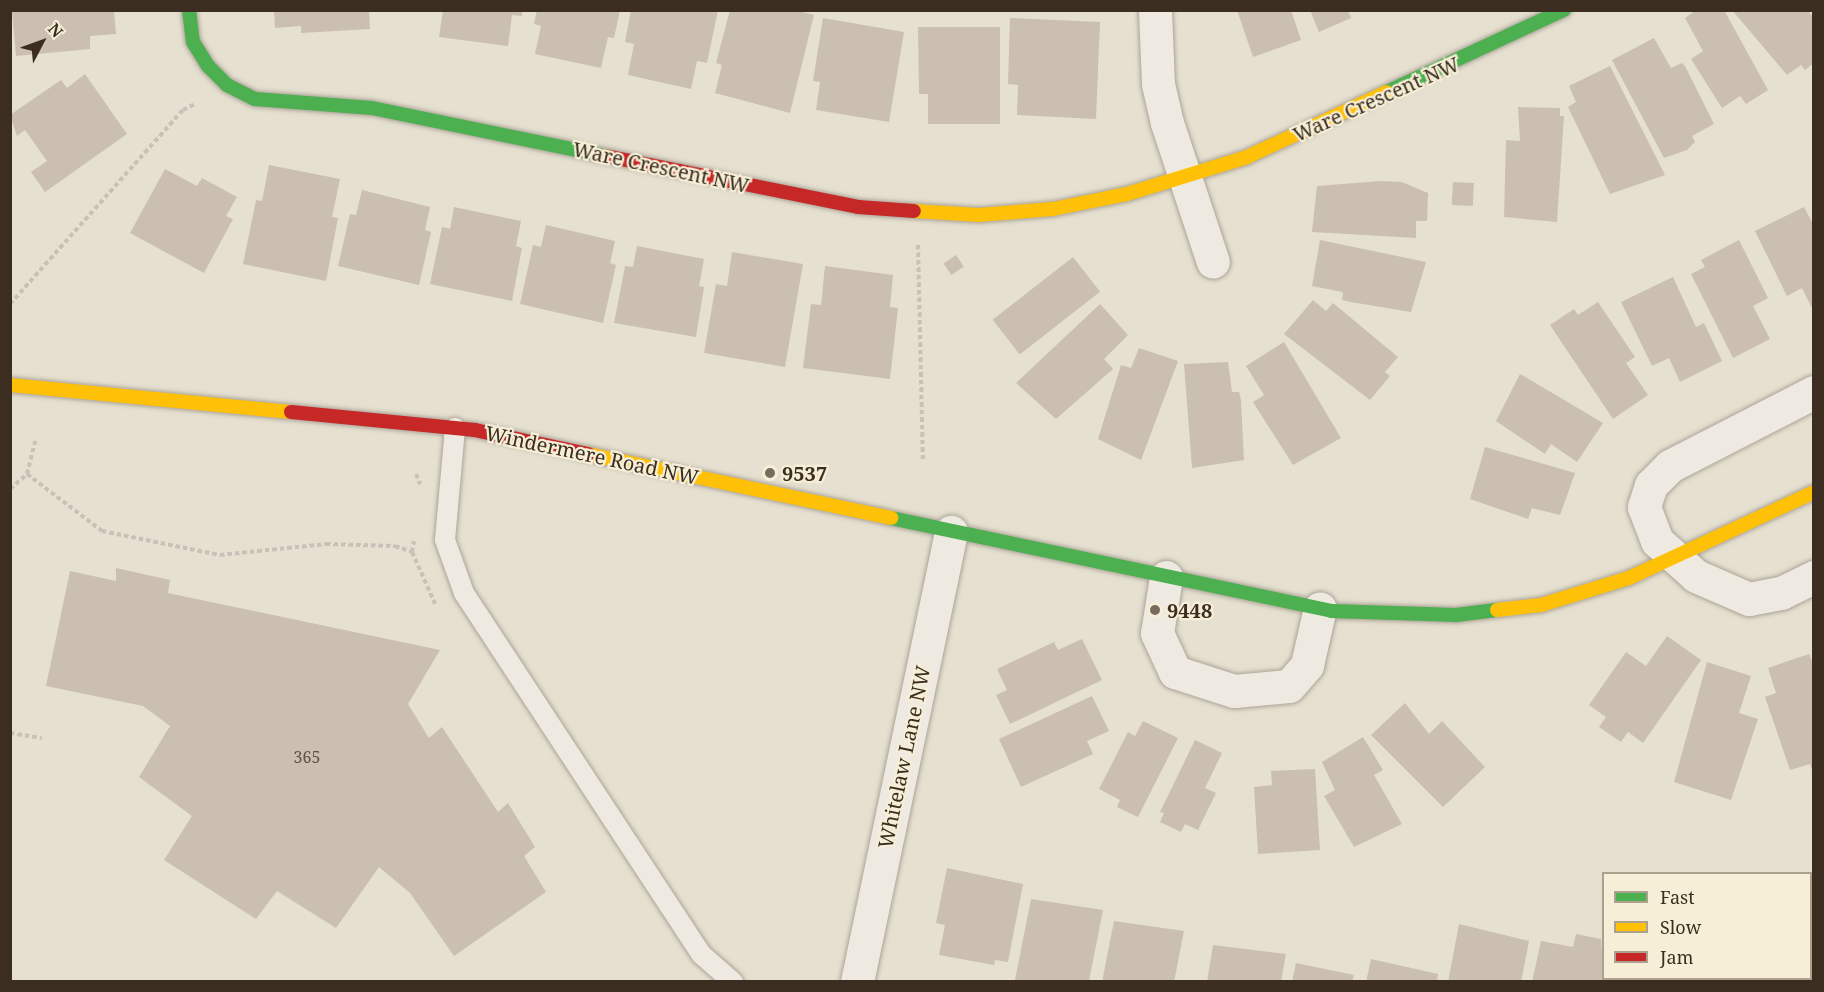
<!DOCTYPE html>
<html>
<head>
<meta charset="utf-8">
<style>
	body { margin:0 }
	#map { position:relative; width:1824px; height:992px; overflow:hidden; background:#e6e0d0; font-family:"Noto Serif",serif }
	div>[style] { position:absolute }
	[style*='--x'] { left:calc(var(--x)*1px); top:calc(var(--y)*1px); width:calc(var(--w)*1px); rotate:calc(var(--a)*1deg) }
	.building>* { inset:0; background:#cabfb1; transform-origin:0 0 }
	.path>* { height:4px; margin-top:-2px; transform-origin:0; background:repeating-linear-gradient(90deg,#c7c1b8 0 4.5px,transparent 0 7.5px) }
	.roads { filter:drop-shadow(0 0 2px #aca598) drop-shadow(0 0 2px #aca598) }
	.lane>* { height:20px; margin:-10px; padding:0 10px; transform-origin:10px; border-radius:10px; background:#eeeae2 }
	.street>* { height:33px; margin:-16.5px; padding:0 16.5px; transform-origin:16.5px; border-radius:16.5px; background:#eeeae2 }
	.fast>* { height:14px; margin:-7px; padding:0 7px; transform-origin:7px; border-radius:7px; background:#4caf50 }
	.slow>* { height:14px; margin:-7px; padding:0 7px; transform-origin:7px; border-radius:7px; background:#ffc107 }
	.jam>* { height:14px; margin:-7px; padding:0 7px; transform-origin:7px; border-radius:7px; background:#c62828 }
	.dots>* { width:16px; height:16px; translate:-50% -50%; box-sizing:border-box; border:3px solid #f6eed7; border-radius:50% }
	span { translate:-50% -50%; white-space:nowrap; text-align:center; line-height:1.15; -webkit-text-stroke:4.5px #f6eed7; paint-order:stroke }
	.number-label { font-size:16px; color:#5f5244 }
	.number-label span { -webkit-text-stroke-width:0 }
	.street-label { font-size:20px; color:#3b2e20 }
	.poi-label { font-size:20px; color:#3b2e20; font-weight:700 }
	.left { translate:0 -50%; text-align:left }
	.frame { position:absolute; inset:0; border:12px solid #3b2e20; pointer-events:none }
	.legend { position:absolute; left:1602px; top:872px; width:210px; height:108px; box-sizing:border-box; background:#f6eed7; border:2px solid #aba18e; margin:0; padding:8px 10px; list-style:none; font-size:18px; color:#3b2e20 }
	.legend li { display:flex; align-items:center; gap:12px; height:30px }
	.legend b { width:30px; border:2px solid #aba18e }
	.north { position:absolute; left:12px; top:12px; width:60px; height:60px; -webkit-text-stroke:4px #f6eed7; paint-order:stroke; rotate:49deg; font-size:16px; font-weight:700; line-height:24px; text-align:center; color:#3b2e20 }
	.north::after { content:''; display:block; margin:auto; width:21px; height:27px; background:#3b2e20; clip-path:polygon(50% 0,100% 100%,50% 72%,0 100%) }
</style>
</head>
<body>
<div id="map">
	<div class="building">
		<div style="clip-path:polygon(12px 10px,114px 10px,116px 34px,90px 36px,90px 49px,16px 56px)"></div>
		<div style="clip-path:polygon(274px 10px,369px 10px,370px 29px,301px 33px,301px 26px,275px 28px)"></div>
		<div style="clip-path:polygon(443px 10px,522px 10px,522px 16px,512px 15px,508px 46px,439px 37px)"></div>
		<div style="clip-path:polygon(537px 10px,620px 10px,614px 38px,608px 37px,601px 68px,535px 54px,541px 26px,534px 24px)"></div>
		<div style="clip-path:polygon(631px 10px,718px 10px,707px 63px,697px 61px,691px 89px,628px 75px,634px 44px,625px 42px)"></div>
		<div style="clip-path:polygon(730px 10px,795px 10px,814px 15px,790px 113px,715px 93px,722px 65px,716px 63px)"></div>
		<div style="clip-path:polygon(1237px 10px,1291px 10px,1301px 40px,1253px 57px)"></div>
		<div style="clip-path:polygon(1310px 10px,1348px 10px,1351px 18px,1319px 32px)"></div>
		<div style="clip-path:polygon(1696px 10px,1724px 10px,1768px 90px,1746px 104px,1740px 96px,1722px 108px,1691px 59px,1703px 51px,1685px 18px)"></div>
		<div style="clip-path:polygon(1732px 10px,1808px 10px,1814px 19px,1814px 63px,1805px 70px,1801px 65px,1787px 75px)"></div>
		<div style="clip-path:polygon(823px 18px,904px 32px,889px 122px,816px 110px,820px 82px,813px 81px)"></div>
		<div style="clip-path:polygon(1010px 18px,1100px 22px,1096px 119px,1017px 115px,1018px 85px,1008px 84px)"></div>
		<div style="clip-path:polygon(918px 27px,1000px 27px,1000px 124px,928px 124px,928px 94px,919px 94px)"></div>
		<div style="clip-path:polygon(1654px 38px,1671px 68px,1682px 63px,1685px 66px,1714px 124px,1692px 136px,1695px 142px,1687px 150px,1664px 158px,1612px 60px)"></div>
		<div style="clip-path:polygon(1610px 66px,1665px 175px,1610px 194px,1568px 107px,1576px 102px,1569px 86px)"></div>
		<div style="clip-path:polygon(85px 74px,127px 134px,45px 192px,31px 172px,47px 161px,25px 130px,17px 136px,10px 115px,61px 80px,67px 88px)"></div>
		<div style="clip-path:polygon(1518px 107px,1560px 108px,1560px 116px,1564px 116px,1557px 222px,1504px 217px,1506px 140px,1520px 141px)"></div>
		<div style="clip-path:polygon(269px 165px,340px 179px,332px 217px,338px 218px,326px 281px,243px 264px,256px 200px,262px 201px)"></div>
		<div style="clip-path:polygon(165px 169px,197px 186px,202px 178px,237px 197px,226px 216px,233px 219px,204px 273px,130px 233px)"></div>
		<div style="clip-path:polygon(1381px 181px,1402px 182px,1428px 193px,1427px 221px,1416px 221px,1416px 238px,1312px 232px,1317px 186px)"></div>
		<div style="left:1453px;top:182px;width:21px;height:23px;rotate:3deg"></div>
		<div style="clip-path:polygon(362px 190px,430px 207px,425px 230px,431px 232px,419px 285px,338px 266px,350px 214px,356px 215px)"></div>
		<div style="clip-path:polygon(454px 207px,521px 221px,516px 246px,522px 248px,512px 301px,430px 284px,442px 227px,450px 229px)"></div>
		<div style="clip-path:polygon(1804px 207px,1814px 226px,1814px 312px,1802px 288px,1787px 296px,1755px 231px)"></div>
		<div style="clip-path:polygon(546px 225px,615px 241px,610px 263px,616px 265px,603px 323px,520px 304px,533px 245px,541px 247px)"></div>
		<div style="clip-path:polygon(1320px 240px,1426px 262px,1411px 312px,1351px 302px,1342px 300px,1343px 292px,1312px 286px)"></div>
		<div style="clip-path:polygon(1739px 240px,1768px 298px,1753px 306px,1770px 339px,1733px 358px,1691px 274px,1705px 267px,1701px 260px)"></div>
		<div style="clip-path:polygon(637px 246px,704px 259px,699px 286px,704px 287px,696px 337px,614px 323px,625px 266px,633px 267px)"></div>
		<div style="clip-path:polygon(732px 252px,803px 264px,785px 367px,704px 353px,716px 284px,727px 286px)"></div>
		<div style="left:956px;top:255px;width:14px;height:15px;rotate:56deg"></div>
		<div style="left:1073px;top:257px;width:44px;height:102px;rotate:52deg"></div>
		<div style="clip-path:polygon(825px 266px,893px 275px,890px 307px,898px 308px,890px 379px,803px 368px,811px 304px,821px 305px)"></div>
		<div style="clip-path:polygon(1673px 277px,1696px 327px,1704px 323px,1722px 361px,1680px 382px,1669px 358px,1652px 366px,1621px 302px)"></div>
		<div style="clip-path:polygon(1313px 300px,1326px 311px,1333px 303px,1398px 357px,1385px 372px,1390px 376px,1370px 400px,1284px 334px)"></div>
		<div style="clip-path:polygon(1598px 302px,1635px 357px,1626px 363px,1648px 395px,1613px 419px,1550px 325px,1574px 309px,1578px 315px)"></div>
		<div style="clip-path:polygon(1100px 304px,1128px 335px,1104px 359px,1113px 369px,1056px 419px,1016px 383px)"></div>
		<div style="clip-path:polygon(1284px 342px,1341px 438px,1293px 465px,1253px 402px,1264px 395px,1246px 366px)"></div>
		<div style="clip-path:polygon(1139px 348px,1178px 361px,1141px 460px,1098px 439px,1121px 365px,1131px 368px)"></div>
		<div style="clip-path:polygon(1228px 362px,1232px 392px,1239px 392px,1241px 400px,1244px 460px,1192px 468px,1184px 364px)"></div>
		<div style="clip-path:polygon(1520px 374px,1603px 423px,1577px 462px,1551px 444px,1545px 454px,1496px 421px)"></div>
		<div style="clip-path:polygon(1485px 447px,1575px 473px,1560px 515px,1532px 508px,1528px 519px,1470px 499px)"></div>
		<div style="clip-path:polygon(116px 568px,170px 580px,168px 593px,440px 650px,408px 704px,429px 738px,442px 727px,498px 812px,508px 803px,535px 847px,524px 856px,546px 892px,454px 956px,410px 893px,379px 867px,336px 928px,277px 891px,256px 919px,164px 860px,192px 816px,139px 777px,170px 726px,143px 706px,46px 686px,70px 571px,116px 581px)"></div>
		<div style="clip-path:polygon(1667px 636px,1701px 660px,1643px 743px,1628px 732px,1621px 742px,1599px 727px,1606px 717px,1589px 705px,1626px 652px,1646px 666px)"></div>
		<div style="clip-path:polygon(1082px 639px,1102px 680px,1010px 724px,996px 695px,1007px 690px,997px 669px,1054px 642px,1058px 650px)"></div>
		<div style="clip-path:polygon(1809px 654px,1814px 666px,1813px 773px,1810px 764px,1790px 770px,1765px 697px,1776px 693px,1768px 668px)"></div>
		<div style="clip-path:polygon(1707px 662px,1751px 676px,1739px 713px,1758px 719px,1731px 800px,1674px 782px)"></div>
		<div style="clip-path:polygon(1092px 696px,1109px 731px,1087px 741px,1093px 754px,1021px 787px,999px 739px)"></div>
		<div style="clip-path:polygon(1405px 703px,1429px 734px,1442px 721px,1485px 767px,1443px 807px,1371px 735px)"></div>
		<div style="clip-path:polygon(1143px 721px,1178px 738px,1138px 817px,1117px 807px,1120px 800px,1099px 789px,1128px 732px,1135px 736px)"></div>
		<div style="clip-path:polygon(1363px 737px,1383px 770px,1374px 775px,1402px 824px,1354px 847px,1324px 796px,1335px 790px,1322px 762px)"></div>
		<div style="clip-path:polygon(1195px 740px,1222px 753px,1205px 788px,1216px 793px,1198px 830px,1185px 824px,1181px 832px,1160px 822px,1164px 813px,1160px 812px)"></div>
		<div style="clip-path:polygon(1315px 769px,1320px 850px,1258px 854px,1254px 787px,1272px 785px,1271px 771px)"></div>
		<div style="clip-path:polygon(947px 868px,1023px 884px,1008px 962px,995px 960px,994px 965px,939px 955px,945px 925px,936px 923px)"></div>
		<div style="clip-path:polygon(1031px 899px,1103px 910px,1089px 981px,1015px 980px)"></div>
		<div style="clip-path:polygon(1114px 921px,1184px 931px,1174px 982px,1102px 982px)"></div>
		<div style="clip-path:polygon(1459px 924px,1529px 941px,1521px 982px,1448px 982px)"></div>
		<div style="clip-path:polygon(1576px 934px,1601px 939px,1604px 978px,1612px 982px,1532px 982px,1541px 941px,1573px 947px)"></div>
		<div style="clip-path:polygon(1810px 934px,1814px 982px,1799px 982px,1796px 978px,1810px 978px)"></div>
		<div style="clip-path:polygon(1213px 945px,1286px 954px,1281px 982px,1207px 982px)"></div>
		<div style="clip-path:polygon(1371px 959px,1438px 974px,1437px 982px,1366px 982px)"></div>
		<div style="clip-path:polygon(1296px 963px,1354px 975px,1352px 982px,1292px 982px)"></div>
		<div style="left:1685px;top:978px;width:59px;height:4px"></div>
	</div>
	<div class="path">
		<div style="--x:918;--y:245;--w:217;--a:88.7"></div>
		<div style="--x:10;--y:304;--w:260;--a:-48.3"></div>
		<div style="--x:183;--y:110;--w:13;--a:-27"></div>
		<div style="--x:27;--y:474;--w:94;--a:37.2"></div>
		<div style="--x:102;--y:531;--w:120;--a:11.5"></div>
		<div style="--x:220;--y:555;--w:107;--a:-5.9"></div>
		<div style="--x:326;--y:544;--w:69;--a:1.7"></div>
		<div style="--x:395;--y:546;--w:18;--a:19"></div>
		<div style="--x:412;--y:552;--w:11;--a:-80"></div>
		<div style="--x:416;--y:474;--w:11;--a:68"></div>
		<div style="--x:10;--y:489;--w:23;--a:-41"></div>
		<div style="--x:27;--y:474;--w:34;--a:-76"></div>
		<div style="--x:412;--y:552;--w:59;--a:66"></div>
		<div style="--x:10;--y:733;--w:32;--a:9"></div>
	</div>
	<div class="roads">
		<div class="lane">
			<div style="--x:455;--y:428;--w:112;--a:95.1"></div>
			<div style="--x:445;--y:540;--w:56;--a:70.3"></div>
			<div style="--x:464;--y:593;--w:432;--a:56.7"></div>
			<div style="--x:701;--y:954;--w:43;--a:41.2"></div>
		</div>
		<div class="street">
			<div style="--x:1155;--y:10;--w:74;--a:87.7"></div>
			<div style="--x:1158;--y:84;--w:40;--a:77"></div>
			<div style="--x:1167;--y:123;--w:146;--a:71.7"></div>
			<div style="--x:1814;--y:392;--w:162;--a:152.8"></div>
			<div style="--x:1670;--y:466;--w:27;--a:135"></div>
			<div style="--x:1651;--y:485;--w:23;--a:108"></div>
			<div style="--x:1644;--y:507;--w:36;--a:69"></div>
			<div style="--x:1657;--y:541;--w:52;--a:41.9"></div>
			<div style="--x:1696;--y:576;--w:58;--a:23.5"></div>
			<div style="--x:1749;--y:599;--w:33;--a:-11"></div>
			<div style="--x:1781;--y:593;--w:37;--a:-26"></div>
			<div style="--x:1166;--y:577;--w:57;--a:99.1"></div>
			<div style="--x:1157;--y:633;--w:43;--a:65.2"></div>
			<div style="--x:1175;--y:672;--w:62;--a:17.9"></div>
			<div style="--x:1234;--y:691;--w:55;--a:-5.2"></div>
			<div style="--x:1289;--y:686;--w:28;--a:-49"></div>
			<div style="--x:1307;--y:665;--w:58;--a:-77.2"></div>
			<div style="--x:857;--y:982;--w:460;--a:-78.2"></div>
		</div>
		<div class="fast">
			<div style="--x:189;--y:10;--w:32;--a:83"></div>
			<div style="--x:193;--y:42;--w:28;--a:58"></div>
			<div style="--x:208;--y:66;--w:27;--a:45"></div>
			<div style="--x:227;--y:85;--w:31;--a:27"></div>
			<div style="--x:255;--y:99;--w:117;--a:4.4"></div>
			<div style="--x:372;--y:108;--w:239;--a:11.6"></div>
			<div style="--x:1387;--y:92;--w:195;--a:-24.9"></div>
			<div style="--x:891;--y:518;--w:450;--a:11.9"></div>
			<div style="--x:1331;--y:611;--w:125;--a:1.8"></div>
			<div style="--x:1456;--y:615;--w:41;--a:-7"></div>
		</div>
		<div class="slow">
			<div style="--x:914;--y:211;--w:65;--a:3.5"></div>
			<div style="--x:979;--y:215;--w:74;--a:-4.6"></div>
			<div style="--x:1053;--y:209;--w:76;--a:-11.5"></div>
			<div style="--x:1127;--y:194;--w:126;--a:-17.1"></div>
			<div style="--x:1247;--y:157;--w:154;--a:-24.9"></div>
			<div style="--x:10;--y:385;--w:282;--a:5.5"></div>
			<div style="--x:588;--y:454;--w:310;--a:11.9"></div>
			<div style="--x:1497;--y:610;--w:44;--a:-6.5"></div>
			<div style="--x:1541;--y:605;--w:92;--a:-17.1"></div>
			<div style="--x:1629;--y:578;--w:204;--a:-24.9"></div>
		</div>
		<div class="jam">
			<div style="--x:606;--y:156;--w:257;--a:11.4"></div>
			<div style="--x:858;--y:207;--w:56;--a:4.1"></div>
			<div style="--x:291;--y:412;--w:185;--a:5.6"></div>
			<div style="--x:475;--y:430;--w:116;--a:12"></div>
		</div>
	</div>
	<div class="dots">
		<div style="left:770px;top:473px;background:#776c5e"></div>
		<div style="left:1155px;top:610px;background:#776c5e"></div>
	</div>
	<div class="number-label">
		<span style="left:307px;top:757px">365</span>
	</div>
	<div class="street-label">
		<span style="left:1376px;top:99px;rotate:-24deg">Ware Crescent NW</span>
		<span style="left:661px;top:167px;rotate:12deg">Ware Crescent NW</span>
		<span style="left:592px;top:455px;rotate:12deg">Windermere Road NW</span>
		<span style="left:904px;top:757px;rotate:-78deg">Whitelaw Lane NW</span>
	</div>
	<div class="poi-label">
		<span class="left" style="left:782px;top:473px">9537</span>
		<span class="left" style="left:1167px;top:610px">9448</span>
	</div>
	<div class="frame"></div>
	<ul class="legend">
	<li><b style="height:8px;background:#4caf50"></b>Fast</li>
	<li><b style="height:8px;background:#ffc107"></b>Slow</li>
	<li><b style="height:8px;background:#c62828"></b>Jam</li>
	</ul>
	<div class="north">N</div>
</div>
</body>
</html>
